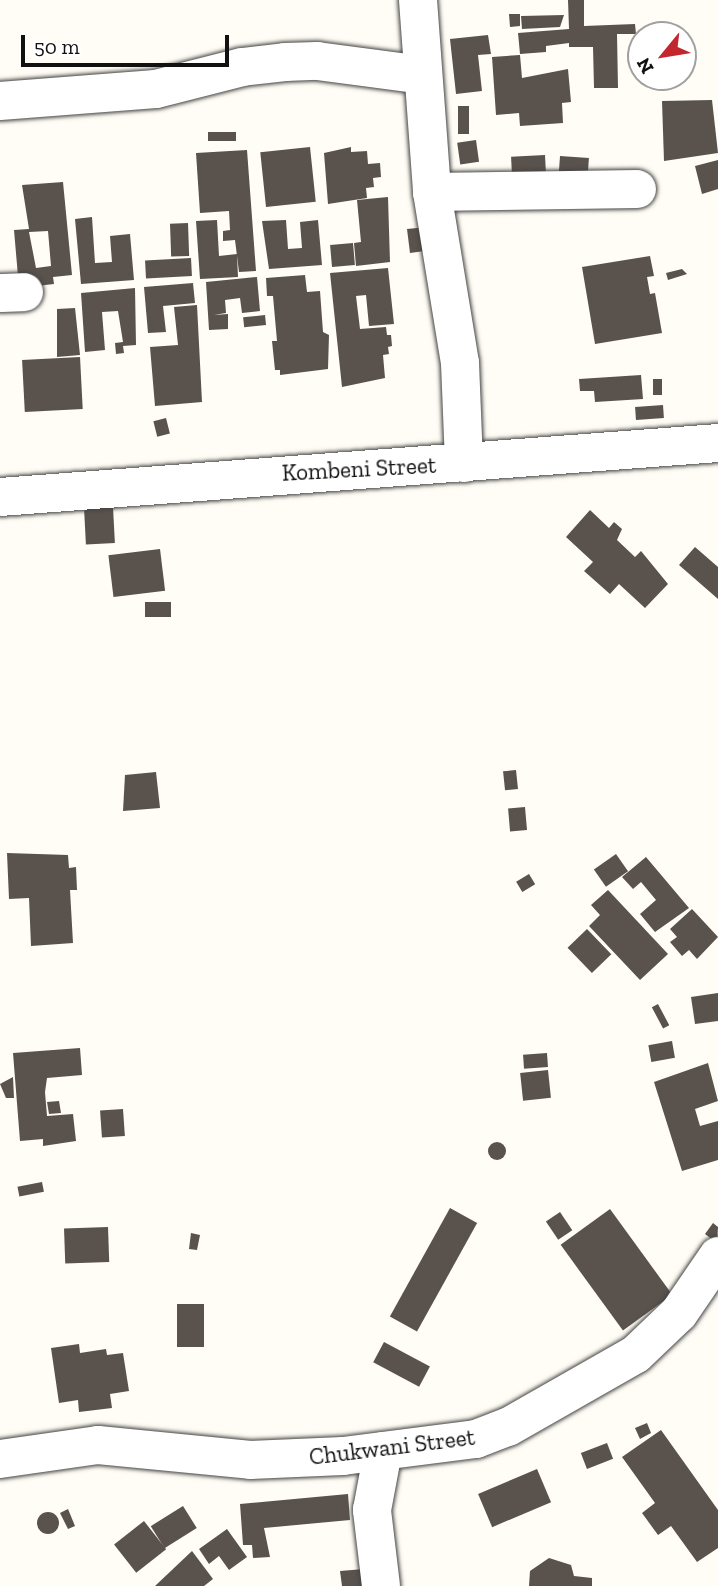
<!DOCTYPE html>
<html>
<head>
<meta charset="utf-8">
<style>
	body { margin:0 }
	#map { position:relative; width:718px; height:1586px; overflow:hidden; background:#fffdf5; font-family:"Zilla Slab",serif }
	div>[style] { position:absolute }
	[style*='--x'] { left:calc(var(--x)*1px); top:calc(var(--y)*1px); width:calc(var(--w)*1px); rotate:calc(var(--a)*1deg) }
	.building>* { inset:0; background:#5a524d; transform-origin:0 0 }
	.round { border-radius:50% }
	.roads { filter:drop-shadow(0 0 2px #444) drop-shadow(0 0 2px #444) }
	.minor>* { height:38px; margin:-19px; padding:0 19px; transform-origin:19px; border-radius:19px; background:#fff }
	span { translate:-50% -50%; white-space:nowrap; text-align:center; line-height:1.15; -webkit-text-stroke:7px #fff; paint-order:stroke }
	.street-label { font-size:23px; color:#111 }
	.north { position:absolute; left:627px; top:21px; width:70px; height:70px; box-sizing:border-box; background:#fff; border:2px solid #a0a0a0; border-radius:50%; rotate:240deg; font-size:19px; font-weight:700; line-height:28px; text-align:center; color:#111 }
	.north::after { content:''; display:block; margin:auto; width:24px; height:32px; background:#c4262e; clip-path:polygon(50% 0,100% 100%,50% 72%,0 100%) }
	.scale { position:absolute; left:21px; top:35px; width:208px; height:32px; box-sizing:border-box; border:4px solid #111; border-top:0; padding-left:9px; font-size:21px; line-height:24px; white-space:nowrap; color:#111; -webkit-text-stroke:5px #fff; paint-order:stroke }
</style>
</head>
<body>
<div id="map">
	<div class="building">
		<div style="clip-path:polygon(568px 0,584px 0,584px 26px,635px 24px,636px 34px,617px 34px,618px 88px,594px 88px,593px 47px,569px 47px,569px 43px,546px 46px,546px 52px,520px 54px,518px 33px,569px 29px)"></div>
		<div style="clip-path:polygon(509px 14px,520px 14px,520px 26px,510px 27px)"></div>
		<div style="clip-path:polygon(564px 15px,560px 27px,522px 29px,521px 16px)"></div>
		<div style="clip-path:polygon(488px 35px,491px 54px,478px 55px,482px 91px,456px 94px,450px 39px)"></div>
		<div style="clip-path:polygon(520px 55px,522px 78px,568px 69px,571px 102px,562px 103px,563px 123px,520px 126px,519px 113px,496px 115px,492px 57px)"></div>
		<div style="clip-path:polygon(712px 100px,718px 153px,664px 161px,662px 101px)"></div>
		<div style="left:458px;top:106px;width:11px;height:28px"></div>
		<div style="left:208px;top:132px;width:28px;height:9px"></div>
		<div style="left:476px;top:140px;width:22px;height:19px;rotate:82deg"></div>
		<div style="left:310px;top:147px;width:55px;height:50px;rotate:84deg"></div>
		<div style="clip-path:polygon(351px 147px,351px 152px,367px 151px,368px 164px,380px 163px,381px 177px,373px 178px,374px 187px,366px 188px,367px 198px,328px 204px,324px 153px)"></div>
		<div style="clip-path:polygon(247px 150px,256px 271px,239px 272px,235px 240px,223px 241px,223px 231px,230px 230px,229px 211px,200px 213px,196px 153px)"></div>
		<div style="left:545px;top:155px;width:21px;height:34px;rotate:87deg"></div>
		<div style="left:560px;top:156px;width:29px;height:17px;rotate:4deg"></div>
		<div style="clip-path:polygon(718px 160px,718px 189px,702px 194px,695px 166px)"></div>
		<div style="clip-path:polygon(evenodd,63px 182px,72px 275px,53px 277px,54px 284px,19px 288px,14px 230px,29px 229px,22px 185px,63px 182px,48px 231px,51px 266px,36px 268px,29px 232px,48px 231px)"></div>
		<div style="clip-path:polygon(388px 197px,390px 262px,356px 266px,354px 243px,361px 242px,357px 200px)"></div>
		<div style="clip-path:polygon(92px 217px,95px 263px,112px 262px,110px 236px,130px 234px,134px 280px,81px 284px,75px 219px)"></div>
		<div style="clip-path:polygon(217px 220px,219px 256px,237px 254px,238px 277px,200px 279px,196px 221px)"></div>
		<div style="clip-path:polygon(286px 220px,288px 249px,302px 248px,300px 222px,318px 220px,322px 265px,269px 269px,262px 221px)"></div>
		<div style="left:188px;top:223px;width:33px;height:18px;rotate:88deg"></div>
		<div style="clip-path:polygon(427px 227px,439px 249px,410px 253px,407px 229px)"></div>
		<div style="left:353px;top:243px;width:22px;height:23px;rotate:85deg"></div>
		<div style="clip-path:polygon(650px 256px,654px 276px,647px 277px,650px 294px,655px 293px,662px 333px,595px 344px,582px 267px)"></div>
		<div style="left:191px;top:258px;width:18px;height:46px;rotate:87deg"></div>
		<div style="clip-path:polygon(388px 268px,394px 324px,369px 326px,366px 295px,356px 296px,360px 329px,386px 327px,387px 335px,391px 335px,392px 346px,388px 347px,389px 354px,383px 355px,385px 378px,342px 387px,330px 273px)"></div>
		<div style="clip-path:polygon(682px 269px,687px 274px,668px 280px,666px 273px)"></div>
		<div style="clip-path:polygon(305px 275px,307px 292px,320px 291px,323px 332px,329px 335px,328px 369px,280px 375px,280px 370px,275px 370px,272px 341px,277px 341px,273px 296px,267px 296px,266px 278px)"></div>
		<div style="clip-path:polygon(257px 277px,260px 311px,242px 313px,240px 298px,225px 300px,226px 313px,214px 315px,228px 314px,228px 329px,209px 330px,206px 282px)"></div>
		<div style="clip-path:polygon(193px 283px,195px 303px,163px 306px,166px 332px,148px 333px,144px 287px)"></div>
		<div style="clip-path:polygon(135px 288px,136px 345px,123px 346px,124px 353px,116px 354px,115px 343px,123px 342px,118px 311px,102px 312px,105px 350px,85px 352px,81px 293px)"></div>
		<div style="clip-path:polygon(197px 305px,202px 402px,155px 406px,150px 347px,178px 345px,174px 307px)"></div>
		<div style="clip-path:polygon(75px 308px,80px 355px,57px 357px,57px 309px)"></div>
		<div style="left:265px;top:315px;width:10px;height:22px;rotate:84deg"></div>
		<div style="left:80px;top:357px;width:52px;height:58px;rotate:87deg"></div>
		<div style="clip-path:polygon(641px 375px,643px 399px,595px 402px,594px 391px,580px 391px,579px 379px)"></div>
		<div style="left:653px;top:379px;width:9px;height:16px"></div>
		<div style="left:663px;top:405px;width:13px;height:28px;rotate:86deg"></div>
		<div style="left:166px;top:418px;width:16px;height:13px;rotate:76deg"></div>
		<div style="left:113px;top:507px;width:36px;height:29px;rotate:87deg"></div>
		<div style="clip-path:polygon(590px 510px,609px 528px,614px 522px,622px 529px,617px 540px,635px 557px,641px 551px,668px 584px,645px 608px,619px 584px,610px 594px,584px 571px,593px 562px,566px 537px)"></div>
		<div style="clip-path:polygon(695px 547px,718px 567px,718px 599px,679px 565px)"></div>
		<div style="left:160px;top:549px;width:42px;height:52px;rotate:83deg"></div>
		<div style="left:145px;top:602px;width:26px;height:15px"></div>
		<div style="left:516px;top:770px;width:19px;height:13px;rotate:84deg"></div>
		<div style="clip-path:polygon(156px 772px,160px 808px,123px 811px,125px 775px)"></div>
		<div style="left:525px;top:807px;width:23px;height:17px;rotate:85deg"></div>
		<div style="clip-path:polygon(7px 853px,68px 855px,69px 868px,76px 867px,77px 890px,70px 890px,73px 943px,31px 946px,29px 898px,9px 899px)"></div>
		<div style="left:616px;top:854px;width:21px;height:27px;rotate:55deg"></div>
		<div style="clip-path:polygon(646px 857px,689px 908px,655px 932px,640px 914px,656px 900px,641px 882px,633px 889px,622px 877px)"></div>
		<div style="left:529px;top:874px;width:12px;height:15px;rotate:59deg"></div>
		<div style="clip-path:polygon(608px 890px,668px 954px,640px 980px,589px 926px,600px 915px,591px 905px)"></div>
		<div style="clip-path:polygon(692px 909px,718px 937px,697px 959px,689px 950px,682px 956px,670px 942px,677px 937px,670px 929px)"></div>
		<div style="left:587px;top:929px;width:35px;height:27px;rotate:46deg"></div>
		<div style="clip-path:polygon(718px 993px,718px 1021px,695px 1024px,691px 997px)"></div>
		<div style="left:658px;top:1004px;width:24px;height:7px;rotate:62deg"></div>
		<div style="left:672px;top:1041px;width:17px;height:24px;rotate:80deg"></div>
		<div style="clip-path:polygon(80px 1048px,82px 1075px,47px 1078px,45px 1092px,47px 1116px,73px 1114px,76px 1141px,43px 1146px,43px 1139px,20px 1141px,13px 1053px)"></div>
		<div style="left:547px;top:1053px;width:14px;height:24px;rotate:86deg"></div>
		<div style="clip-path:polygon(708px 1063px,718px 1101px,695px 1109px,700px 1126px,718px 1121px,718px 1160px,682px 1171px,654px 1082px)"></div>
		<div style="left:548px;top:1070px;width:28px;height:28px;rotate:84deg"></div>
		<div style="clip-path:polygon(13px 1077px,14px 1098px,6px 1098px,0 1084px)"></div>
		<div style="clip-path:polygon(59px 1101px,61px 1113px,49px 1114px,47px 1102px)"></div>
		<div style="left:123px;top:1109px;width:27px;height:23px;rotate:86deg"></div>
		<div class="round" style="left:488px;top:1142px;width:18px;height:18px"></div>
		<div style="left:42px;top:1182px;width:10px;height:25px;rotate:79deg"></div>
		<div style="left:450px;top:1208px;width:31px;height:124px;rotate:29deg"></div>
		<div style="left:610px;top:1209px;width:106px;height:61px;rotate:54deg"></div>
		<div style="left:560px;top:1212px;width:22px;height:17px;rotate:56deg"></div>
		<div style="clip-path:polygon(713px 1223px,718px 1227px,717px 1243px,705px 1234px)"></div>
		<div style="left:108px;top:1227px;width:35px;height:44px;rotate:88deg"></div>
		<div style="clip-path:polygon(191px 1233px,200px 1235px,197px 1250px,189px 1249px)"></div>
		<div style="left:177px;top:1304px;width:27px;height:43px"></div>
		<div style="left:384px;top:1342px;width:52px;height:23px;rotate:28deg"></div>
		<div style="clip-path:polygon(79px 1344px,80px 1353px,106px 1349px,107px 1355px,123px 1353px,129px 1391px,110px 1394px,112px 1408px,79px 1412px,78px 1400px,59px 1403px,51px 1348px)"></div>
		<div style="clip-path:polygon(647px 1423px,651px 1433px,640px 1439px,635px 1428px)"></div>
		<div style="clip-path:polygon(661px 1430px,718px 1510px,718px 1548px,697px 1562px,671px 1526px,658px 1535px,642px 1513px,655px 1503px,622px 1457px)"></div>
		<div style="left:607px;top:1443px;width:17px;height:28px;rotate:69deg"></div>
		<div style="left:537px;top:1469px;width:36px;height:64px;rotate:67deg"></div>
		<div style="clip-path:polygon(348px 1494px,350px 1520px,264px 1528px,270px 1557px,253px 1558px,252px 1545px,243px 1545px,240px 1504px)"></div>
		<div style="left:183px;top:1506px;width:26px;height:38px;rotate:58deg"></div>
		<div style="clip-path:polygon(68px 1509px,75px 1526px,68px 1529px,60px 1513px)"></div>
		<div class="round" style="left:37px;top:1512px;width:22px;height:22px"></div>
		<div style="left:144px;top:1521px;width:36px;height:38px;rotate:52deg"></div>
		<div style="clip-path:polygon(227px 1529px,247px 1557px,229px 1570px,219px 1556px,209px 1564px,199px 1549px)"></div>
		<div style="clip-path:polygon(192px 1551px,213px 1579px,204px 1586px,155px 1586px)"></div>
		<div style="clip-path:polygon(549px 1558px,571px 1565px,574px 1576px,592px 1578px,592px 1586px,529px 1586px,530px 1571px)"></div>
		<div style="clip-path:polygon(364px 1569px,365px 1586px,342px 1586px,340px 1571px)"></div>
	</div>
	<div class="roads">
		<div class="minor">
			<div style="--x:418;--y:0;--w:193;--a:85.8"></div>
			<div style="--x:432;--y:192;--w:173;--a:80.7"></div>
			<div style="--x:460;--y:363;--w:100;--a:87.7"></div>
			<div style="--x:0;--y:101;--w:156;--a:-4.4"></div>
			<div style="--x:156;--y:89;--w:89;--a:-14.3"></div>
			<div style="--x:242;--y:67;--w:43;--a:-6.6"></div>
			<div style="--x:285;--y:62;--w:32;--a:-2"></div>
			<div style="--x:317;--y:61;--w:107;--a:7.5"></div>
			<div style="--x:432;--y:192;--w:205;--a:-0.8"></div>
			<div style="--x:0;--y:293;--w:24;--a:-2"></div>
			<div style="--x:0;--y:497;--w:720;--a:-4.3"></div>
			<div style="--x:0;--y:1459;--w:99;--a:-8.1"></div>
			<div style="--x:98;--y:1445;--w:153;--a:5.6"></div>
			<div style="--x:250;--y:1460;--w:93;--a:-2.5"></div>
			<div style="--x:343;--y:1456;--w:134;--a:-7.3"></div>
			<div style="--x:476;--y:1439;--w:34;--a:-21"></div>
			<div style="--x:508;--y:1427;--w:147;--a:-29.7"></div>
			<div style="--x:636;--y:1354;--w:59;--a:-43.6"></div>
			<div style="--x:679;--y:1313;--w:69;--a:-55.6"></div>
			<div style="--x:381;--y:1586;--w:77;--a:-96.8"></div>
			<div style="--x:372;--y:1510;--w:60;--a:-79.4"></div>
		</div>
	</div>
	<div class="street-label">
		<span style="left:359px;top:469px;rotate:-3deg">Kombeni Street</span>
		<span style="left:392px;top:1447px;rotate:-7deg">Chukwani Street</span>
	</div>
	<div class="north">N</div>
	<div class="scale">50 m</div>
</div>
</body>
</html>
